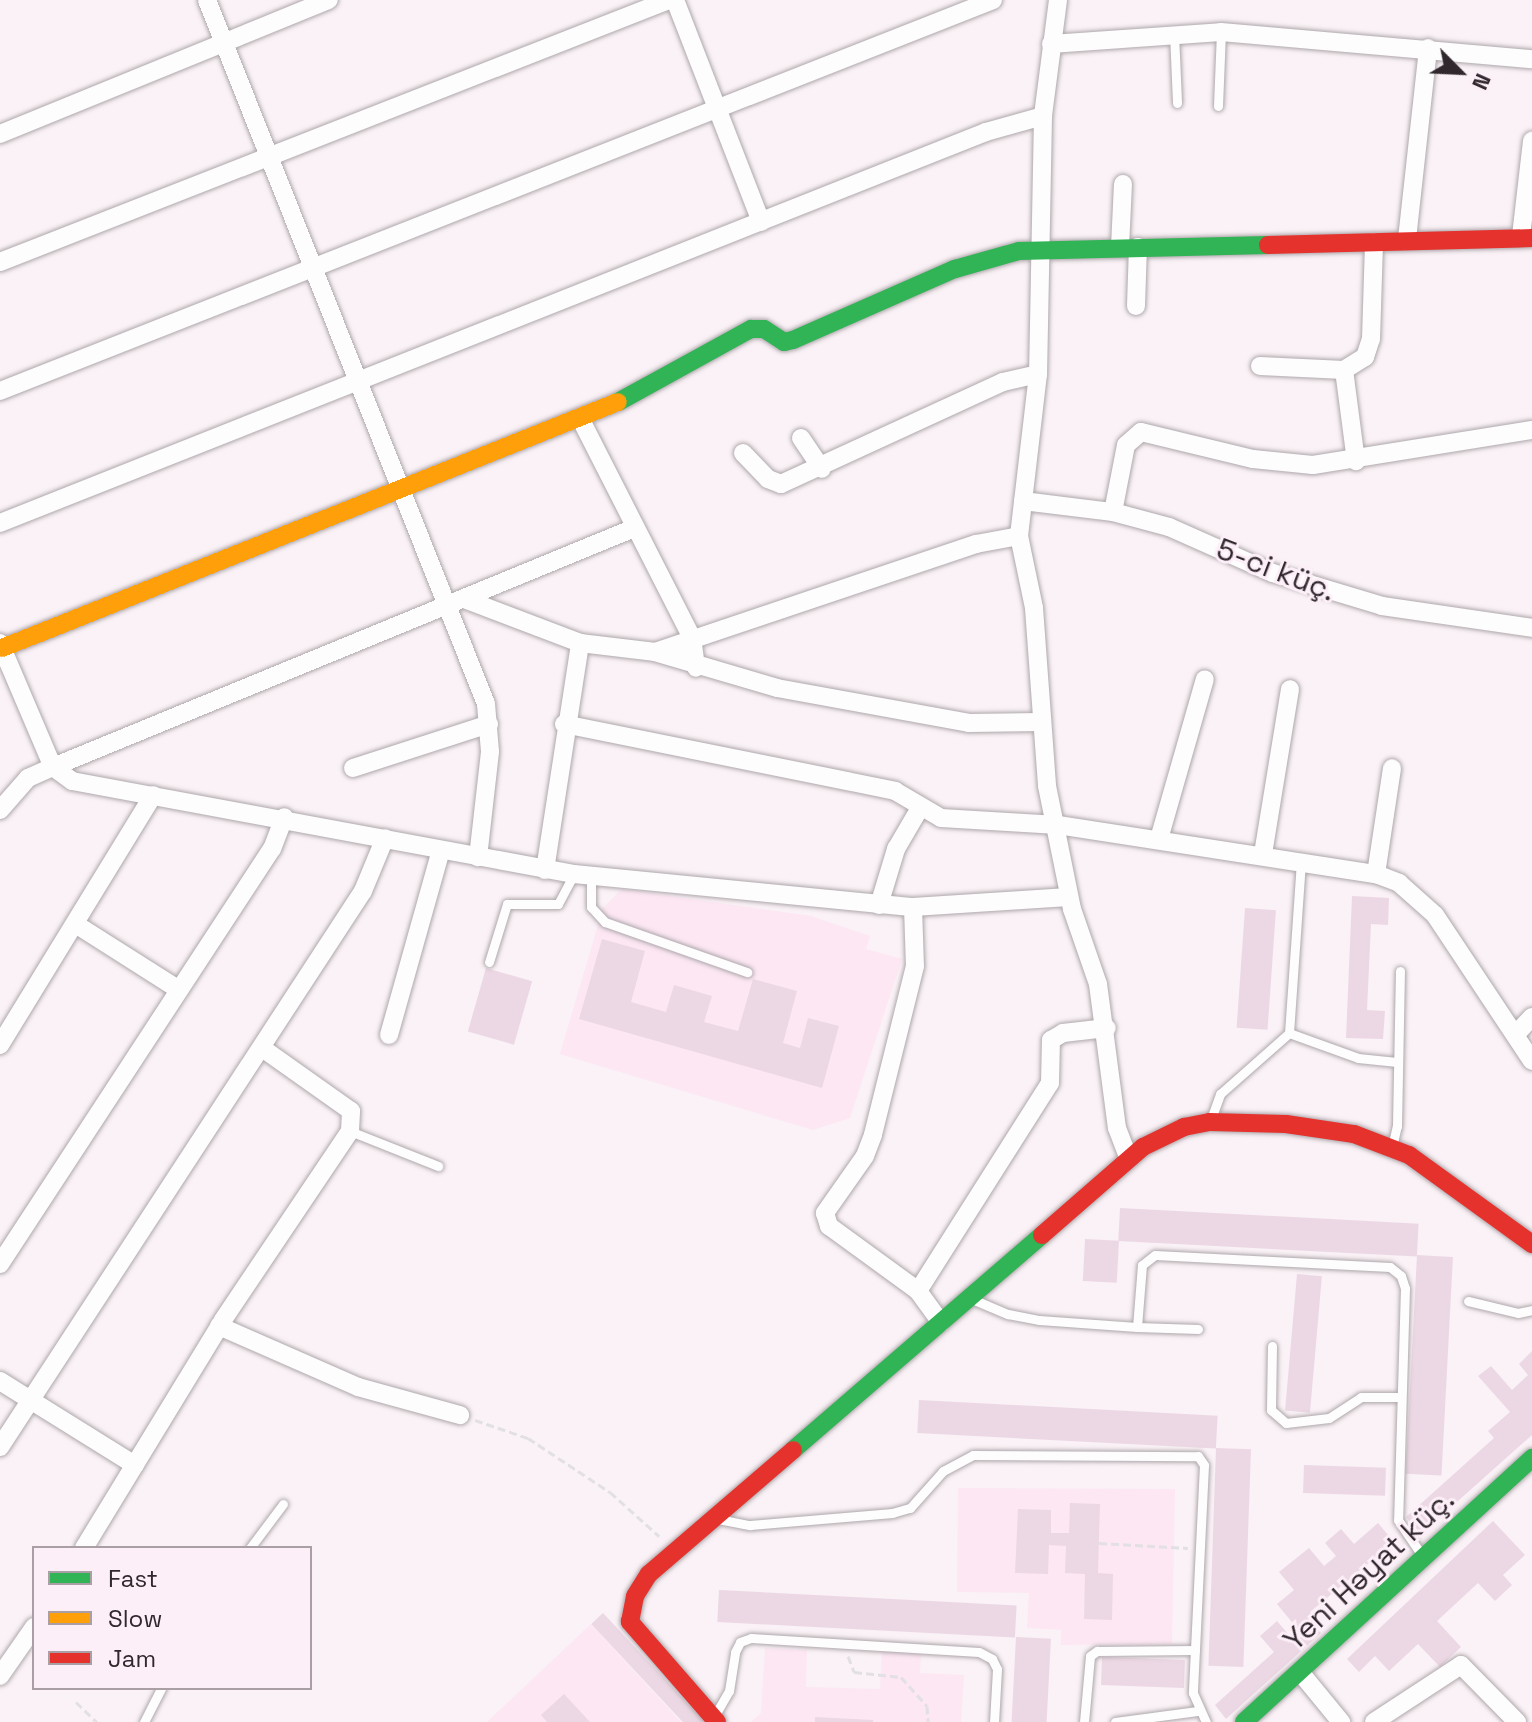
<!DOCTYPE html>
<html>
<head>
<meta charset="utf-8">
<style>
	body { margin:0 }
	#map { position:relative; width:1532px; height:1722px; overflow:hidden; background:#faf2f6; font-family:"Space Grotesk",sans-serif }
	div>[style] { position:absolute }
	[style*='--x'] { left:calc(var(--x)*1px); top:calc(var(--y)*1px); width:calc(var(--w)*1px); rotate:calc(var(--a)*1deg) }
	.built>* { inset:0; background:#fce7f3 }
	.building>* { inset:0; background:#ecd8e4; transform-origin:0 0 }
	.path>* { height:3px; margin-top:-1.5px; transform-origin:0; background:repeating-linear-gradient(90deg,#e2e0e2 0 8px,transparent 0 12px) }
	.roads { filter:drop-shadow(0 0 2px #aea7ab) drop-shadow(0 0 2px #aea7ab) }
	.lane>* { height:9px; margin:-4.5px; padding:0 4.5px; transform-origin:4.5px; border-radius:4.5px; background:#fefdfe }
	.street>* { height:18px; margin:-9px; padding:0 9px; transform-origin:9px; border-radius:9px; background:#fefdfe }
	.fast>* { height:18px; margin:-9px; padding:0 9px; transform-origin:9px; border-radius:9px; background:#30b455 }
	.slow>* { height:18px; margin:-9px; padding:0 9px; transform-origin:9px; border-radius:9px; background:#ff9f0a }
	.jam>* { height:18px; margin:-9px; padding:0 9px; transform-origin:9px; border-radius:9px; background:#e5322d }
	span { translate:-50% -50%; white-space:nowrap; text-align:center; line-height:1.15; -webkit-text-stroke:6px #fdeff7; paint-order:stroke }
	.street-label { font-size:30px; color:#30282d }
	.legend { position:absolute; left:32px; top:1546px; width:280px; height:144px; box-sizing:border-box; background:#fdeff7; border:2px solid #ab9fa6; margin:0; padding:10px 14px; list-style:none; font-size:24px; color:#30282d }
	.legend li { display:flex; align-items:center; gap:16px; height:40px }
	.legend b { width:40px; border:2px solid #ab9fa6 }
	.north { position:absolute; left:1420px; top:32px; width:80px; height:80px; -webkit-text-stroke:6px #fdeff7; paint-order:stroke; rotate:114deg; font-size:22px; font-weight:700; line-height:32px; text-align:center; color:#30282d }
	.north::after { content:''; display:block; margin:auto; width:28px; height:36px; background:#30282d; clip-path:polygon(50% 0,100% 100%,50% 72%,0 100%) }
</style>
</head>
<body>
<div id="map">
	<div class="built">
		<div style="clip-path:polygon(622px 889px,811px 916px,870px 936px,866px 949px,902px 959px,850px 1118px,813px 1130px,560px 1054px,603px 908px)"></div>
		<div style="clip-path:polygon(958px 1488px,1175px 1489px,1172px 1644px,1061px 1645px,1061px 1630px,1027px 1628px,1029px 1593px,957px 1592px)"></div>
		<div style="clip-path:polygon(591px 1624px,681px 1722px,487px 1722px)"></div>
		<div style="clip-path:polygon(765px 1648px,807px 1650px,806px 1687px,880px 1689px,882px 1651px,921px 1653px,920px 1673px,964px 1675px,961px 1722px,751px 1722px,761px 1713px)"></div>
	</div>
	<div class="building">
		<div style="clip-path:polygon(1352px 896px,1389px 898px,1388px 925px,1371px 924px,1367px 1010px,1385px 1011px,1383px 1039px,1346px 1038px)"></div>
		<div style="left:1245px;top:908px;width:31px;height:120px;rotate:4deg"></div>
		<div style="clip-path:polygon(602px 939px,645px 951px,631px 1002px,666px 1012px,674px 985px,712px 996px,704px 1022px,738px 1031px,753px 979px,797px 991px,783px 1043px,800px 1048px,808px 1018px,839px 1026px,822px 1088px,579px 1019px)"></div>
		<div style="left:486px;top:968px;width:48px;height:66px;rotate:16deg"></div>
		<div style="left:1120px;top:1208px;width:299px;height:33px;rotate:3deg"></div>
		<div style="left:1085px;top:1239px;width:34px;height:42px;rotate:3deg"></div>
		<div style="left:1417px;top:1255px;width:36px;height:219px;rotate:3deg"></div>
		<div style="left:1297px;top:1274px;width:25px;height:137px;rotate:5deg"></div>
		<div style="clip-path:polygon(1532px 1351px,1532px 1435px,1421px 1534px,1406px 1517px,1494px 1438px,1488px 1431px,1510px 1412px,1478px 1376px,1491px 1366px,1512px 1390px,1528px 1375px,1519px 1364px)"></div>
		<div style="left:919px;top:1400px;width:299px;height:33px;rotate:3deg"></div>
		<div style="left:1216px;top:1448px;width:35px;height:218px;rotate:2deg"></div>
		<div style="left:1304px;top:1465px;width:82px;height:28px;rotate:2deg"></div>
		<div style="clip-path:polygon(1070px 1503px,1100px 1504px,1098px 1573px,1113px 1574px,1112px 1620px,1084px 1619px,1085px 1574px,1065px 1573px,1066px 1546px,1049px 1545px,1048px 1574px,1015px 1573px,1018px 1509px,1051px 1510px,1051px 1533px,1069px 1533px)"></div>
		<div style="clip-path:polygon(1493px 1521px,1525px 1555px,1503px 1575px,1512px 1585px,1495px 1601px,1478px 1583px,1437px 1621px,1461px 1647px,1440px 1667px,1418px 1644px,1389px 1671px,1375px 1656px,1359px 1672px,1347px 1659px)"></div>
		<div style="clip-path:polygon(1378px 1523px,1394px 1542px,1310px 1612px,1316px 1619px,1300px 1632px,1277px 1604px,1294px 1590px,1279px 1572px,1309px 1548px,1324px 1566px,1336px 1556px,1325px 1543px,1341px 1529px,1354px 1544px)"></div>
		<div style="left:719px;top:1590px;width:298px;height:32px;rotate:3deg"></div>
		<div style="left:603px;top:1613px;width:148px;height:16px;rotate:47deg"></div>
		<div style="clip-path:polygon(1277px 1621px,1295px 1642px,1313px 1625px,1321px 1633px,1226px 1719px,1215px 1705px,1274px 1652px,1260px 1636px)"></div>
		<div style="left:1016px;top:1637px;width:35px;height:85px;rotate:3deg"></div>
		<div style="left:1102px;top:1657px;width:83px;height:28px;rotate:2deg"></div>
		<div style="clip-path:polygon(564px 1694px,590px 1722px,547px 1722px,541px 1715px)"></div>
		<div style="clip-path:polygon(815px 1717px,873px 1720px,873px 1722px,815px 1722px)"></div>
	</div>
	<div class="path">
		<div style="--x:475;--y:1420;--w:56;--a:18.8"></div>
		<div style="--x:528;--y:1438;--w:98;--a:33.4"></div>
		<div style="--x:610;--y:1492;--w:66;--a:41.9"></div>
		<div style="--x:1099;--y:1543;--w:89;--a:3.2"></div>
		<div style="--x:848;--y:1656;--w:17;--a:69"></div>
		<div style="--x:854;--y:1672;--w:47;--a:6.1"></div>
		<div style="--x:901;--y:1677;--w:39;--a:48"></div>
		<div style="--x:927;--y:1706;--w:16;--a:86"></div>
		<div style="--x:76;--y:1702;--w:29;--a:44"></div>
	</div>
	<div class="roads">
		<div class="lane">
			<div style="--x:1174;--y:33;--w:70;--a:87.5"></div>
			<div style="--x:1218;--y:106;--w:74;--a:-87.7"></div>
			<div style="--x:591;--y:876;--w:31;--a:90"></div>
			<div style="--x:591;--y:907;--w:21;--a:47"></div>
			<div style="--x:605;--y:922;--w:151;--a:19.4"></div>
			<div style="--x:489;--y:962;--w:61;--a:-72.8"></div>
			<div style="--x:507;--y:904;--w:51;--a:0"></div>
			<div style="--x:558;--y:904;--w:34;--a:-62"></div>
			<div style="--x:1289;--y:1033;--w:172;--a:-86"></div>
			<div style="--x:1211;--y:1119;--w:27;--a:-70"></div>
			<div style="--x:1220;--y:1094;--w:92;--a:-41.5"></div>
			<div style="--x:1289;--y:1033;--w:73;--a:19.9"></div>
			<div style="--x:1358;--y:1058;--w:39;--a:6"></div>
			<div style="--x:350;--y:1131;--w:95;--a:21.7"></div>
			<div style="--x:1392;--y:1147;--w:22;--a:-77"></div>
			<div style="--x:1397;--y:1126;--w:155;--a:-88.9"></div>
			<div style="--x:972;--y:1299;--w:39;--a:23"></div>
			<div style="--x:1008;--y:1314;--w:32;--a:11"></div>
			<div style="--x:1039;--y:1320;--w:98;--a:4.1"></div>
			<div style="--x:1137;--y:1327;--w:62;--a:-85.4"></div>
			<div style="--x:1142;--y:1265;--w:16;--a:-38"></div>
			<div style="--x:1155;--y:1255;--w:235;--a:2.9"></div>
			<div style="--x:1390;--y:1267;--w:14;--a:39"></div>
			<div style="--x:1401;--y:1276;--w:13;--a:72"></div>
			<div style="--x:1405;--y:1288;--w:232;--a:91.7"></div>
			<div style="--x:1398;--y:1520;--w:41;--a:55.9"></div>
			<div style="--x:1468;--y:1301;--w:51;--a:13.5"></div>
			<div style="--x:1518;--y:1313;--w:14;--a:-12"></div>
			<div style="--x:1137;--y:1327;--w:61;--a:1.9"></div>
			<div style="--x:1272;--y:1346;--w:64;--a:90.9"></div>
			<div style="--x:1271;--y:1410;--w:20;--a:41"></div>
			<div style="--x:1286;--y:1423;--w:43;--a:-6.6"></div>
			<div style="--x:1329;--y:1418;--w:38;--a:-33"></div>
			<div style="--x:1361;--y:1397;--w:39;--a:0"></div>
			<div style="--x:718;--y:1519;--w:33;--a:11"></div>
			<div style="--x:750;--y:1525;--w:143;--a:-4.8"></div>
			<div style="--x:892;--y:1513;--w:19;--a:-16"></div>
			<div style="--x:910;--y:1508;--w:50;--a:-48.3"></div>
			<div style="--x:943;--y:1471;--w:34;--a:-28"></div>
			<div style="--x:973;--y:1455;--w:225;--a:0.3"></div>
			<div style="--x:1198;--y:1456;--w:11;--a:56"></div>
			<div style="--x:1204;--y:1465;--w:228;--a:92.8"></div>
			<div style="--x:1193;--y:1693;--w:32;--a:66"></div>
			<div style="--x:250;--y:1548;--w:55;--a:-53.1"></div>
			<div style="--x:715;--y:1715;--w:28;--a:-60"></div>
			<div style="--x:729;--y:1691;--w:39;--a:-81"></div>
			<div style="--x:735;--y:1652;--w:11;--a:-63"></div>
			<div style="--x:740;--y:1642;--w:12;--a:-20"></div>
			<div style="--x:751;--y:1638;--w:228;--a:3.5"></div>
			<div style="--x:979;--y:1652;--w:15;--a:28"></div>
			<div style="--x:992;--y:1659;--w:11;--a:63"></div>
			<div style="--x:997;--y:1669;--w:53;--a:93.2"></div>
			<div style="--x:144;--y:1722;--w:38;--a:-63"></div>
			<div style="--x:1084;--y:1722;--w:66;--a:-84.8"></div>
			<div style="--x:1090;--y:1656;--w:9;--a:-36"></div>
			<div style="--x:1097;--y:1651;--w:98;--a:-0.6"></div>
			<div style="--x:1115;--y:1722;--w:83;--a:-7.6"></div>
		</div>
		<div class="street">
			<div style="--x:207;--y:0;--w:757;--a:68.38"></div>
			<div style="--x:486;--y:704;--w:48;--a:85.2"></div>
			<div style="--x:490;--y:752;--w:106;--a:96.5"></div>
			<div style="--x:675;--y:0;--w:238;--a:68.8"></div>
			<div style="--x:1058;--y:0;--w:117;--a:97.4"></div>
			<div style="--x:1043;--y:116;--w:258;--a:91.1"></div>
			<div style="--x:1038;--y:374;--w:163;--a:96.7"></div>
			<div style="--x:1019;--y:536;--w:74;--a:78.2"></div>
			<div style="--x:1034;--y:608;--w:178;--a:85.8"></div>
			<div style="--x:1047;--y:786;--w:126;--a:78.5"></div>
			<div style="--x:1072;--y:909;--w:79;--a:70.9"></div>
			<div style="--x:1098;--y:984;--w:145;--a:82.5"></div>
			<div style="--x:1117;--y:1128;--w:31;--a:69"></div>
			<div style="--x:1051;--y:44;--w:170;--a:-4"></div>
			<div style="--x:1221;--y:32;--w:312;--a:5"></div>
			<div style="--x:0;--y:134;--w:355;--a:-22.2"></div>
			<div style="--x:1521;--y:236;--w:96;--a:-83.4"></div>
			<div style="--x:1407;--y:239;--w:192;--a:-83.7"></div>
			<div style="--x:1120;--y:247;--w:63;--a:-87.3"></div>
			<div style="--x:0;--y:262;--w:718;--a:-21.39"></div>
			<div style="--x:1136;--y:306;--w:59;--a:-88.1"></div>
			<div style="--x:1260;--y:366;--w:84;--a:2.7"></div>
			<div style="--x:1344;--y:370;--w:25;--a:-32"></div>
			<div style="--x:1365;--y:357;--w:19;--a:-72"></div>
			<div style="--x:1371;--y:339;--w:97;--a:-88.2"></div>
			<div style="--x:1344;--y:370;--w:92;--a:82.5"></div>
			<div style="--x:0;--y:391;--w:1067;--a:-21.49"></div>
			<div style="--x:581;--y:420;--w:245;--a:63"></div>
			<div style="--x:692;--y:638;--w:30;--a:82"></div>
			<div style="--x:801;--y:438;--w:37;--a:56"></div>
			<div style="--x:743;--y:453;--w:36;--a:46"></div>
			<div style="--x:768;--y:479;--w:14;--a:21"></div>
			<div style="--x:781;--y:484;--w:244;--a:-24.7"></div>
			<div style="--x:1003;--y:382;--w:36;--a:-13"></div>
			<div style="--x:1023;--y:501;--w:91;--a:7"></div>
			<div style="--x:1113;--y:512;--w:58;--a:15"></div>
			<div style="--x:1169;--y:527;--w:114;--a:23.9"></div>
			<div style="--x:1273;--y:573;--w:114;--a:16.8"></div>
			<div style="--x:1382;--y:606;--w:152;--a:8.3"></div>
			<div style="--x:1113;--y:512;--w:68;--a:-79"></div>
			<div style="--x:1126;--y:445;--w:20;--a:-41"></div>
			<div style="--x:1141;--y:432;--w:115;--a:13.6"></div>
			<div style="--x:1253;--y:459;--w:60;--a:5.7"></div>
			<div style="--x:1313;--y:465;--w:222;--a:-9.1"></div>
			<div style="--x:0;--y:523;--w:1061;--a:-21.63"></div>
			<div style="--x:986;--y:132;--w:59;--a:-15.7"></div>
			<div style="--x:467;--y:600;--w:121;--a:20.8"></div>
			<div style="--x:580;--y:643;--w:76;--a:6.8"></div>
			<div style="--x:655;--y:652;--w:127;--a:16.4"></div>
			<div style="--x:777;--y:688;--w:195;--a:10.3"></div>
			<div style="--x:969;--y:723;--w:72;--a:-0.8"></div>
			<div style="--x:0;--y:643;--w:135;--a:66.9"></div>
			<div style="--x:53;--y:767;--w:24;--a:36"></div>
			<div style="--x:72;--y:781;--w:511;--a:10.5"></div>
			<div style="--x:574;--y:874;--w:341;--a:5.6"></div>
			<div style="--x:913;--y:907;--w:156;--a:-3.7"></div>
			<div style="--x:655;--y:652;--w:339;--a:-18.6"></div>
			<div style="--x:976;--y:544;--w:44;--a:-10.5"></div>
			<div style="--x:564;--y:724;--w:338;--a:11.4"></div>
			<div style="--x:895;--y:791;--w:53;--a:30.4"></div>
			<div style="--x:941;--y:818;--w:117;--a:3.4"></div>
			<div style="--x:1058;--y:825;--w:322;--a:8.8"></div>
			<div style="--x:1376;--y:874;--w:25;--a:21"></div>
			<div style="--x:1399;--y:883;--w:48;--a:41.6"></div>
			<div style="--x:1435;--y:915;--w:175;--a:56.4"></div>
			<div style="--x:353;--y:768;--w:143;--a:-17.9"></div>
			<div style="--x:0;--y:810;--w:43;--a:-48.8"></div>
			<div style="--x:28;--y:778;--w:27;--a:-24"></div>
			<div style="--x:53;--y:767;--w:626;--a:-22.35"></div>
			<div style="--x:1159;--y:839;--w:166;--a:-74"></div>
			<div style="--x:1263;--y:854;--w:167;--a:-80.7"></div>
			<div style="--x:545;--y:870;--w:230;--a:-81.2"></div>
			<div style="--x:1376;--y:874;--w:107;--a:-81.4"></div>
			<div style="--x:879;--y:905;--w:59;--a:-73.1"></div>
			<div style="--x:896;--y:849;--w:48;--a:-59.7"></div>
			<div style="--x:913;--y:907;--w:59;--a:88.1"></div>
			<div style="--x:915;--y:966;--w:174;--a:104"></div>
			<div style="--x:873;--y:1135;--w:22;--a:111"></div>
			<div style="--x:865;--y:1156;--w:70;--a:125.1"></div>
			<div style="--x:825;--y:1213;--w:14;--a:73"></div>
			<div style="--x:829;--y:1226;--w:110;--a:36.1"></div>
			<div style="--x:918;--y:1291;--w:39;--a:54"></div>
			<div style="--x:77;--y:925;--w:120;--a:32.4"></div>
			<div style="--x:1517;--y:1033;--w:22;--a:-47"></div>
			<div style="--x:389;--y:1035;--w:192;--a:-74.3"></div>
			<div style="--x:0;--y:1045;--w:293;--a:-58.5"></div>
			<div style="--x:0;--y:1264;--w:496;--a:-56.8"></div>
			<div style="--x:272;--y:849;--w:34;--a:-69"></div>
			<div style="--x:918;--y:1291;--w:246;--a:-57.6"></div>
			<div style="--x:1050;--y:1083;--w:43;--a:-88.7"></div>
			<div style="--x:1051;--y:1040;--w:14;--a:-30"></div>
			<div style="--x:1063;--y:1033;--w:44;--a:-6.5"></div>
			<div style="--x:219;--y:1326;--w:152;--a:23.7"></div>
			<div style="--x:358;--y:1387;--w:106;--a:15.4"></div>
			<div style="--x:0;--y:1381;--w:159;--a:31.9"></div>
			<div style="--x:0;--y:1447;--w:664;--a:-56.86"></div>
			<div style="--x:363;--y:891;--w:57;--a:-67.5"></div>
			<div style="--x:84;--y:1548;--w:267;--a:-58.6"></div>
			<div style="--x:223;--y:1320;--w:228;--a:-56.1"></div>
			<div style="--x:350;--y:1131;--w:20;--a:-87"></div>
			<div style="--x:351;--y:1111;--w:109;--a:-144.7"></div>
			<div style="--x:1300;--y:1672;--w:65;--a:50.6"></div>
			<div style="--x:0;--y:1676;--w:60;--a:-55.2"></div>
			<div style="--x:1374;--y:1722;--w:104;--a:-33.2"></div>
			<div style="--x:1461;--y:1665;--w:80;--a:45.5"></div>
		</div>
		<div class="fast">
			<div style="--x:618;--y:402;--w:152;--a:-28.8"></div>
			<div style="--x:751;--y:329;--w:13;--a:0"></div>
			<div style="--x:764;--y:329;--w:24;--a:33"></div>
			<div style="--x:784;--y:342;--w:9;--a:-13"></div>
			<div style="--x:793;--y:340;--w:177;--a:-23.7"></div>
			<div style="--x:955;--y:269;--w:66;--a:-15.7"></div>
			<div style="--x:1019;--y:251;--w:249;--a:-1.4"></div>
			<div style="--x:793;--y:1450;--w:329;--a:-40.8"></div>
			<div style="--x:1244;--y:1722;--w:391;--a:-42.5"></div>
		</div>
		<div class="slow">
			<div style="--x:2;--y:648;--w:663;--a:-21.77"></div>
		</div>
		<div class="jam">
			<div style="--x:1268;--y:245;--w:264;--a:-1.5"></div>
			<div style="--x:1042;--y:1235;--w:134;--a:-41.1"></div>
			<div style="--x:1143;--y:1147;--w:46;--a:-26"></div>
			<div style="--x:1184;--y:1127;--w:26;--a:-11"></div>
			<div style="--x:1210;--y:1122;--w:76;--a:1.5"></div>
			<div style="--x:1286;--y:1124;--w:69;--a:8.4"></div>
			<div style="--x:1354;--y:1134;--w:59;--a:20.9"></div>
			<div style="--x:1409;--y:1155;--w:152;--a:35.9"></div>
			<div style="--x:717;--y:1722;--w:133;--a:-131"></div>
			<div style="--x:630;--y:1622;--w:26;--a:-79"></div>
			<div style="--x:635;--y:1596;--w:26;--a:-58"></div>
			<div style="--x:649;--y:1574;--w:190;--a:-40.7"></div>
		</div>
	</div>
	<div class="street-label">
		<span style="left:1276px;top:570px;rotate:21deg">5-ci küç.</span>
		<span style="left:1369px;top:1570px;rotate:-43deg">Yeni Həyat küç.</span>
	</div>
	<ul class="legend">
	<li><b style="height:10px;background:#30b455"></b>Fast</li>
	<li><b style="height:10px;background:#ff9f0a"></b>Slow</li>
	<li><b style="height:10px;background:#e5322d"></b>Jam</li>
	</ul>
	<div class="north">N</div>
</div>
</body>
</html>
